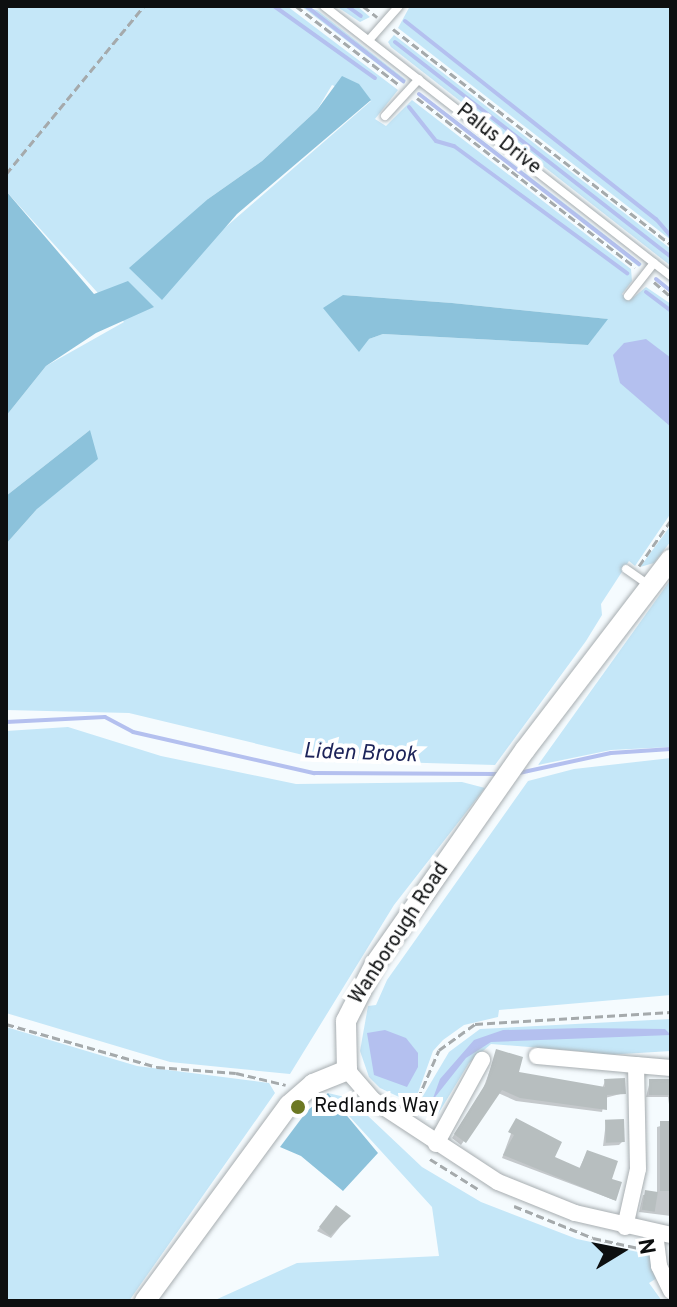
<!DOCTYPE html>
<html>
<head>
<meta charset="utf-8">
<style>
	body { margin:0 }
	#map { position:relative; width:677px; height:1307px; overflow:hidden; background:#f5fbfe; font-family:Overpass,sans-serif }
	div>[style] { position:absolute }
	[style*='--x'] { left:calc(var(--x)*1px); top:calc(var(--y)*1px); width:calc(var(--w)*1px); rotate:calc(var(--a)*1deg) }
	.green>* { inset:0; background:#c5e7f8 }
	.forest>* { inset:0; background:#8cc2db }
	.water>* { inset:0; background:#b4c0ef }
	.shadow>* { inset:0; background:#0003 }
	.stream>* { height:4px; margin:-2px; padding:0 2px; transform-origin:2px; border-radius:2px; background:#b4c0ef }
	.building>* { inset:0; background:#b7bebf; transform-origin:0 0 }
	.path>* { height:3px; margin-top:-1.5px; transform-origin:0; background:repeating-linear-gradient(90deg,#a5aaac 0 8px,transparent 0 12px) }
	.roads { filter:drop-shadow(0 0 2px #a7adb0) drop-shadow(0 0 2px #a7adb0) }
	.service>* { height:8px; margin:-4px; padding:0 4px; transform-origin:4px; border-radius:4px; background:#fff }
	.minor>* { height:16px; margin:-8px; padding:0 8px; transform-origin:8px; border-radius:8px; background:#fff }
	.tertiary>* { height:20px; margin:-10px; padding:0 10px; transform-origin:10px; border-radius:10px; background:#fff }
	.dots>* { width:22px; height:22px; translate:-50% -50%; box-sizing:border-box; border:4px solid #fff; border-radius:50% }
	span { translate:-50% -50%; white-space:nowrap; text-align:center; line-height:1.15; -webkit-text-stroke:8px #fff; paint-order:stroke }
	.street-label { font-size:20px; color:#0d0f10 }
	.poi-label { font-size:20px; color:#0d0f10 }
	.left { translate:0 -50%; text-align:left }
	.water-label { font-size:22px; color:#1c2359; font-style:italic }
	.frame { position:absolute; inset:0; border:8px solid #0d0f10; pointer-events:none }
	.north { position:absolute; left:581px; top:1211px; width:80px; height:80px; -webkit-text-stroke:6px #fff; paint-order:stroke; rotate:80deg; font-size:22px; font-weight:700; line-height:32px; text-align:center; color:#0d0f10 }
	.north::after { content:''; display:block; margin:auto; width:28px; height:36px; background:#0d0f10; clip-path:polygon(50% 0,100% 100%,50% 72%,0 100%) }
</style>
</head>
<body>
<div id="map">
	<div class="green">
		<div style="clip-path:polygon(evenodd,6px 6px,287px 6px,398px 90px,375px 119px,386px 126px,412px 100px,631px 269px,632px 281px,622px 294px,629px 301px,646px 287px,671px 304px,671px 513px,635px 566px,629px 561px,601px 604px,602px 615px,586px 641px,495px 765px,324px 760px,129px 713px,6px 710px,6px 544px,37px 509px,90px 430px,6px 496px,6px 416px,46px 366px,124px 322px,6px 191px,6px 6px,332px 85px,371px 101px,205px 245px,208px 199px,262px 161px,317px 110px,332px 85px,6px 6px,343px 295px,452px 303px,607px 319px,588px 345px,383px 334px,369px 339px,343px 295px)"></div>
		<div style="clip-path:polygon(301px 6px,317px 10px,406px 80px,404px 84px)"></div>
		<div style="clip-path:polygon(336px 6px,357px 6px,370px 17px,360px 22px)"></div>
		<div style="clip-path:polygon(410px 6px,671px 6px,671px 240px,398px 28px)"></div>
		<div style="clip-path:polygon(394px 35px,671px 249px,671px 266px,391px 47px,388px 42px)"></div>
		<div style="clip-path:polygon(419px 92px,581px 216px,642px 264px,639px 267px)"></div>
		<div style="clip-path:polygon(671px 525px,671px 541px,654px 563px,640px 567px)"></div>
		<div style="clip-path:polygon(671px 579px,671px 747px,611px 750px,538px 765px)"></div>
		<div style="clip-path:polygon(68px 727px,161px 756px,296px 784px,462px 782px,485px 788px,394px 905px,290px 1074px,170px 1062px,6px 1013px,6px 731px)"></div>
		<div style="clip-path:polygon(671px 758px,671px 995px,499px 1010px,498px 1017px,464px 1025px,443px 1040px,433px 1051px,414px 1104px,380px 1088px,369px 1077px,360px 1051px,368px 1006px,376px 1005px,387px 980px,528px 781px,574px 769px)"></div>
		<div style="clip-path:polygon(671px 1019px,671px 1051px,590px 1056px,590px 1052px,491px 1044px,469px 1063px,435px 1119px,417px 1106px,449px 1052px,480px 1029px)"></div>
		<div style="clip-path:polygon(6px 1027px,137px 1066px,269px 1083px,275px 1093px,129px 1301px,6px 1301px)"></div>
		<div style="clip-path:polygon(328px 1093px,349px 1098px,422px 1167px,481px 1202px,577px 1239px,652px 1255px,657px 1278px,649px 1283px,662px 1301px,213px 1301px,297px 1263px,439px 1256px,432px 1207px)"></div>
	</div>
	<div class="forest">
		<div style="clip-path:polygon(342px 76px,359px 84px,371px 100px,237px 214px,162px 300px,129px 268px,208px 199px,262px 161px,317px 110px)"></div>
		<div style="clip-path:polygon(6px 191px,94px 294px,128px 281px,154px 307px,96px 333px,46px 366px,6px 416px)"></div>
		<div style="clip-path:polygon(343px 295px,452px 303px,608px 319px,588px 345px,383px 334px,369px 339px,359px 352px,323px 308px)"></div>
		<div style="clip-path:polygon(90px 430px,98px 459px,37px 509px,6px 544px,6px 496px)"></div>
		<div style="clip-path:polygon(328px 1093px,378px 1153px,343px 1191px,301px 1156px,280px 1147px,307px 1111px)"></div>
	</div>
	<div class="water">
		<div style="clip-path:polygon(646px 339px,671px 358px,671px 427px,620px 383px,613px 355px,624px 343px)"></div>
		<div style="clip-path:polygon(583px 1028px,665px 1029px,671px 1035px,491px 1042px,466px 1058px,432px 1101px,440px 1079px,474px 1040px,503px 1030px)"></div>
		<div style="clip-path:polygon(385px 1030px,406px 1038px,418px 1053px,418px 1067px,407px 1087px,374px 1075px,367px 1033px)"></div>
	</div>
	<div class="shadow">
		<div style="clip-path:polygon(497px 1051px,516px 1074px,602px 1089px,605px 1081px,624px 1093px,605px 1098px,602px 1112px,516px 1101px,498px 1093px,461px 1145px,452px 1138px,483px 1089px)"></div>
		<div style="clip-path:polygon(650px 1081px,671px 1081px,671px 1119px,668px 1097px,646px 1097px)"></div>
		<div style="clip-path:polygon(516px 1120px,552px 1158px,579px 1169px,587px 1152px,609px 1180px,614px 1200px,502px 1158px)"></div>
		<div style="clip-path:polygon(606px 1122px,622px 1142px,619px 1145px,603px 1146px)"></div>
		<div style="clip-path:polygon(671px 1123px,671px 1216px,639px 1212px,643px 1195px,657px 1194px,657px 1127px)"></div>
		<div style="clip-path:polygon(333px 1211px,348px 1217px,331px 1238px,317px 1231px)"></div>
	</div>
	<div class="stream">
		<div style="--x:274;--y:6;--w:124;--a:35.5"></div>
		<div style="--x:306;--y:6;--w:123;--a:37.7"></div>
		<div style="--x:347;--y:6;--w:17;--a:36"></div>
		<div style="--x:405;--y:21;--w:320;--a:38.3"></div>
		<div style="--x:656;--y:219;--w:23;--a:49"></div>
		<div style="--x:395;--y:42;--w:350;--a:37.9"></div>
		<div style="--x:419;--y:94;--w:278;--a:37.7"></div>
		<div style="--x:409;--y:107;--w:43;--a:51.5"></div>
		<div style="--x:436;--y:141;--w:19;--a:16"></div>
		<div style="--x:454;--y:146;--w:215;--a:36.3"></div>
		<div style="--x:656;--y:279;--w:19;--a:39"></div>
		<div style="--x:646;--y:292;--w:31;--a:37"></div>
		<div style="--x:6;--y:722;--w:99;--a:-2.9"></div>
		<div style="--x:105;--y:717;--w:32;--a:28"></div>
		<div style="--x:133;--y:732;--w:186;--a:12.8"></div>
		<div style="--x:314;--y:773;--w:184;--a:0.3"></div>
		<div style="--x:519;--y:773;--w:94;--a:-12.3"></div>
		<div style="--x:611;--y:753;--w:60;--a:-3.8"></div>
	</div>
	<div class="building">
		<div style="clip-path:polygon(496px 1049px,523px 1057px,519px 1072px,605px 1087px,604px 1079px,625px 1078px,626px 1094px,607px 1095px,607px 1110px,520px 1098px,502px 1090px,466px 1143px,454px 1134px,486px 1083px)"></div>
		<div style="left:649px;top:1079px;width:21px;height:16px"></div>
		<div style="clip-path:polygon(516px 1118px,562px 1142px,555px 1157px,580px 1168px,587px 1150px,618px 1161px,612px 1179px,622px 1182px,616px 1201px,503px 1155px,514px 1135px,508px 1132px)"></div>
		<div style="left:624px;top:1119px;width:23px;height:19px;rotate:88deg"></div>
		<div style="left:671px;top:1121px;width:70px;height:11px;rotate:90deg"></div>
		<div style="left:645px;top:1190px;width:13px;height:20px;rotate:9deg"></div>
		<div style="clip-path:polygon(336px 1205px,351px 1216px,330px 1236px,319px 1227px)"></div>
	</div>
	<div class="path">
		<div style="--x:296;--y:6;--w:128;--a:37.4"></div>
		<div style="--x:363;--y:6;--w:18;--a:38"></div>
		<div style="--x:393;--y:29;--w:352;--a:37.8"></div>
		<div style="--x:417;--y:98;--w:276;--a:37.8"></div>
		<div style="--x:6;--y:174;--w:217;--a:-50.6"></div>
		<div style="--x:654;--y:282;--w:23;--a:41"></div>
		<div style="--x:639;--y:566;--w:56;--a:-55.2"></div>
		<div style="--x:6;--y:1024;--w:157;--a:15.9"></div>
		<div style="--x:157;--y:1067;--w:79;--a:4.3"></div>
		<div style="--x:236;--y:1073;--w:51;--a:13.5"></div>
		<div style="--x:413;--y:1110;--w:65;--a:-66.6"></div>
		<div style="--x:439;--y:1050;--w:44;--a:-35.8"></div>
		<div style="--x:475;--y:1024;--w:196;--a:-3.5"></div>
		<div style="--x:430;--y:1159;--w:57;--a:32"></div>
		<div style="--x:514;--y:1206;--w:85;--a:22.1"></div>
		<div style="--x:593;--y:1238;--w:51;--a:12.4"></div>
	</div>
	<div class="roads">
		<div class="service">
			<div style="--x:324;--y:6;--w:440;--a:37.9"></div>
			<div style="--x:369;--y:40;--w:45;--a:-48.6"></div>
			<div style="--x:385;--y:116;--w:50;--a:-47.4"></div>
			<div style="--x:628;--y:296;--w:42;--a:-51.8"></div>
			<div style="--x:626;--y:569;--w:29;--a:35"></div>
		</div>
		<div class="minor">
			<div style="--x:537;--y:1056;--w:99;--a:5.2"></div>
			<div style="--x:347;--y:1070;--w:40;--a:49"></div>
			<div style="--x:373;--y:1100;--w:149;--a:33.3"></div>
			<div style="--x:498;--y:1182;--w:83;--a:21.9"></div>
			<div style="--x:575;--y:1213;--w:98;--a:12.9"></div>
			<div style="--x:436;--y:1144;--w:96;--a:-61.3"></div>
			<div style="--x:625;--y:1227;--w:59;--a:-77.4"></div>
			<div style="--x:638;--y:1169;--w:104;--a:-91.1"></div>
			<div style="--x:636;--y:1065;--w:35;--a:5"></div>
			<div style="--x:655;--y:1233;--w:33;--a:83"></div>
			<div style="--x:659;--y:1266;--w:28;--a:64"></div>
		</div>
		<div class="tertiary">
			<div style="--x:145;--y:1301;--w:243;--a:-53.7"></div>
			<div style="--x:289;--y:1105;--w:32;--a:-41"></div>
			<div style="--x:313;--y:1084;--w:37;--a:-22"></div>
			<div style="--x:347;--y:1070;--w:49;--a:-91.2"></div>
			<div style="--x:346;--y:1021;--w:64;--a:-63"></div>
			<div style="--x:375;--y:964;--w:261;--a:-55"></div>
			<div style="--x:525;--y:750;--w:240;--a:-52.6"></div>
		</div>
	</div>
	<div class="dots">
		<div style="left:298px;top:1107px;background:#6c7823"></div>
	</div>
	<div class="street-label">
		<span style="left:498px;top:140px;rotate:38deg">Palus Drive</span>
		<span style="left:400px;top:934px;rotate:-57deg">Wanborough Road</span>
	</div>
	<div class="poi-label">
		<span class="left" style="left:314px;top:1107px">Redlands Way</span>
	</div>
	<div class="water-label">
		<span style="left:360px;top:754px;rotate:2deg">Liden Brook</span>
	</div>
	<div class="frame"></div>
	<div class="north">N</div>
</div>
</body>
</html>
